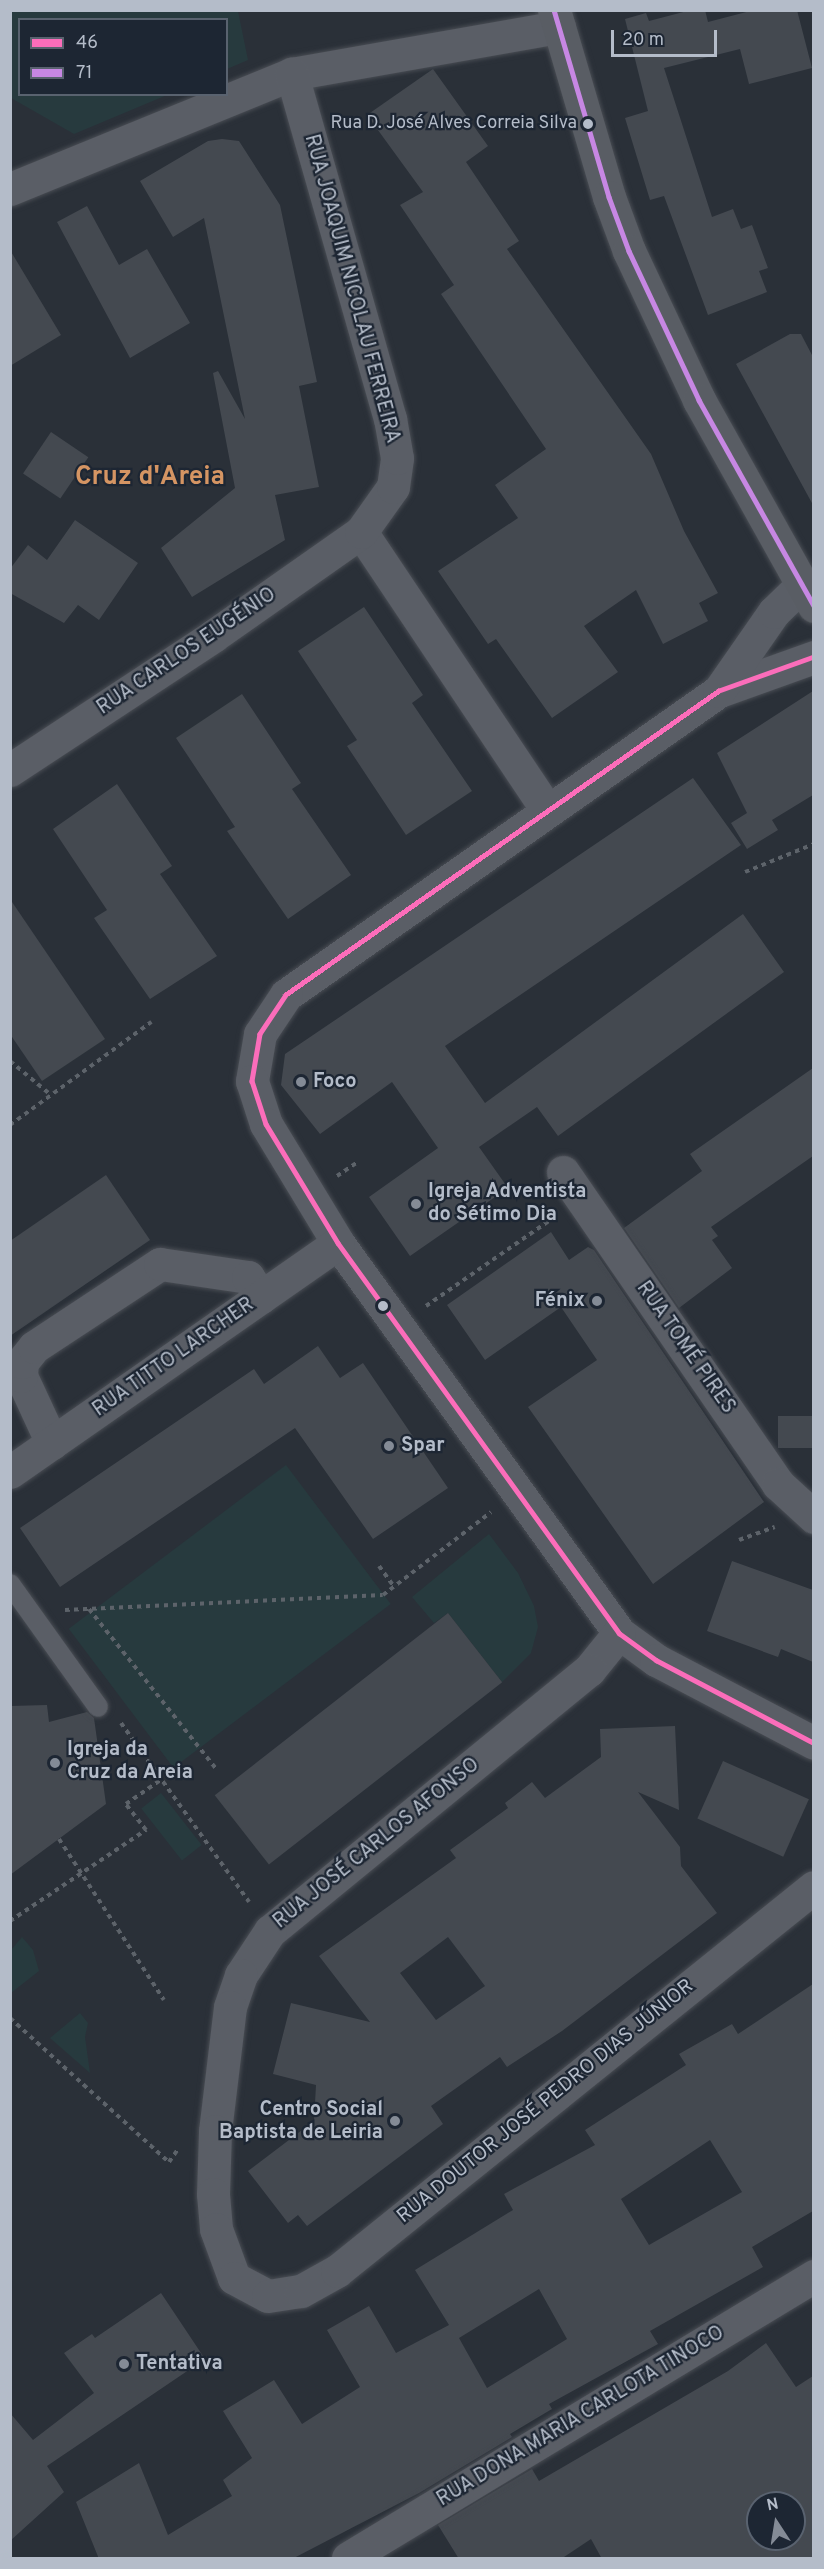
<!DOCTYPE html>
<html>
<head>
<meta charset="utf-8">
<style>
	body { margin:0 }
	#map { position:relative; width:824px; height:2569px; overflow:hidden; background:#2a3038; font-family:Overpass,sans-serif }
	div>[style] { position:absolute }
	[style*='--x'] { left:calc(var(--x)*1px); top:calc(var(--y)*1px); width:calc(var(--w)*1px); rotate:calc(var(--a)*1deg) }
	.green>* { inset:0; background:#273a3e; transform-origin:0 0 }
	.building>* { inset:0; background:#444950; transform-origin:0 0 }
	.path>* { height:4px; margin-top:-2px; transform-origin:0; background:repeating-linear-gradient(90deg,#5d636a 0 4.5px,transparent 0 9px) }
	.roads { filter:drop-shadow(0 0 2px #484c53) drop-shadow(0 0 2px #484c53) }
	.service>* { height:20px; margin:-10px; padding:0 10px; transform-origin:10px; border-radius:10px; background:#5a5e66 }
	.minor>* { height:33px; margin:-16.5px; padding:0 16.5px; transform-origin:16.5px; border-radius:16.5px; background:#5a5e66 }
	.secondary>* { height:33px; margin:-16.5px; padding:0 16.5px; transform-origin:16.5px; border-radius:16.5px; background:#595d64 }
	.bus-1>* { height:4.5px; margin:-2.25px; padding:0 2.25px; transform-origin:2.25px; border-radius:2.25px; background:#fb6dba }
	.bus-2>* { height:4.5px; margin:-2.25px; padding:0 2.25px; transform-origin:2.25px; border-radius:2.25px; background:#c787e3 }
	.dots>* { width:16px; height:16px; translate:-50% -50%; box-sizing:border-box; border:3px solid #1d2633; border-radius:50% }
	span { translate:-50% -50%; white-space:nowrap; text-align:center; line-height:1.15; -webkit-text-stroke:4.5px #1d2633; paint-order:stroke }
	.bus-label { font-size:18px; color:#b4bcc9 }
	.right { translate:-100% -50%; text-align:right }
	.street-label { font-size:20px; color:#b4bcc9 }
	.poi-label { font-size:20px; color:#b4bcc9; font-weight:700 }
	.left { translate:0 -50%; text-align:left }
	.district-label { font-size:26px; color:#d59563; font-weight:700 }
	.frame { position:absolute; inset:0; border:12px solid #b4bcc9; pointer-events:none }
	.legend { position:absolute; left:18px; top:18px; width:210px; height:78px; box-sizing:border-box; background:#1d2633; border:2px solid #59626f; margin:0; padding:8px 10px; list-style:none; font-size:18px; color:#b4bcc9 }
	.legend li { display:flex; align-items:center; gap:12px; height:30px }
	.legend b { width:30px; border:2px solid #59626f }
	.north { position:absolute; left:746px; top:2491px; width:60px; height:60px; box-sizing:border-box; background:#1d2633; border:2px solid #59626f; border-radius:50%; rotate:348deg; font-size:16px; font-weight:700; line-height:24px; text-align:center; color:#b4bcc9 }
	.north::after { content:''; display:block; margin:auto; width:21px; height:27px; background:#848b96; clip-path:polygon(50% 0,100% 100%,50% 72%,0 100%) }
	.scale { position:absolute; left:611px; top:30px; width:106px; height:27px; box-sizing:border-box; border:3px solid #b4bcc9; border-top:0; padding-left:8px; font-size:18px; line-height:21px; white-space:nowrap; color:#b4bcc9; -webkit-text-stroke:4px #1d2633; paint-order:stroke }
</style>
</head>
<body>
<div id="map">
	<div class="green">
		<div style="clip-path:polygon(11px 10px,238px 11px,248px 60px,227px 69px,226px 20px,20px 20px,20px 94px,167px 95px,74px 134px,11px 98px)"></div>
		<div style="left:286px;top:1465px;width:174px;height:272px;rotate:53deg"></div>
		<div style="clip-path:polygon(489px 1534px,518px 1573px,534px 1606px,538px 1627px,531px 1653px,502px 1682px,448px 1613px,434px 1623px,412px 1597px)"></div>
		<div style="left:161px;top:1793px;width:66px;height:25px;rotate:52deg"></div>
		<div style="clip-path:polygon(22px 1937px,33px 1950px,39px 1971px,11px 1993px,11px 1950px)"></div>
		<div style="clip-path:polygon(80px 2013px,88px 2023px,85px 2037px,90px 2073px,50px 2038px)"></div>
	</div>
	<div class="building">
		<div style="clip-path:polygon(691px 10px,705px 10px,708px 22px,754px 10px,797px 10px,812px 68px,749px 84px,740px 49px,664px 68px,712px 217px,733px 209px,741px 229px,752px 225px,768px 268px,759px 271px,767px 292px,708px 315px,664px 196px,650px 200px,625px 118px,648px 111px,625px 19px,646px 13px,649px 21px)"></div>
		<div style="clip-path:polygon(433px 69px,488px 146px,466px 162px,519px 241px,507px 249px,651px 454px,684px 531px,718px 593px,699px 603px,708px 621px,663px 644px,636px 590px,584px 626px,618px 672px,552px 718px,496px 639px,488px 644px,438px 571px,518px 518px,495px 485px,546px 449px,441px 294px,454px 285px,400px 205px,423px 192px,367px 115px)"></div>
		<div style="clip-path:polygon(222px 139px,239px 141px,280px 205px,317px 382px,299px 386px,319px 487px,275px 495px,285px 540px,192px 597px,161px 548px,235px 488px,213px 373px,218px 371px,245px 419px,204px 218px,173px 237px,140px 181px,208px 141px)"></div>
		<div style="clip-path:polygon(87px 206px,119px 265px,147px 249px,190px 323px,130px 358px,57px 222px)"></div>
		<div style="clip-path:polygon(10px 250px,61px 335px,10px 366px)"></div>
		<div style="clip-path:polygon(790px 334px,801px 334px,813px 357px,813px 505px,736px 364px)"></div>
		<div style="left:51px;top:432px;width:45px;height:50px;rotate:34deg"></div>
		<div style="clip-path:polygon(75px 520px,138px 563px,99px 620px,78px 605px,64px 623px,10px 593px,10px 569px,28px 545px,47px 560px)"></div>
		<div style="clip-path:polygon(364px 607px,423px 695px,412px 703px,472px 791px,406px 835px,347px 746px,357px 740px,298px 651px)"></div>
		<div style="clip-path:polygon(813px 691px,813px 795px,772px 820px,778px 830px,747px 849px,731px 823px,747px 813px,717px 753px)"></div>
		<div style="clip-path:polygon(242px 694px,301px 783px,292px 789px,351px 875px,288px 919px,227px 831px,235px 827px,176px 738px)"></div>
		<div style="clip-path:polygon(693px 778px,741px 845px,445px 1046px,485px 1103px,743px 914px,784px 972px,558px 1136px,537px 1107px,479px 1147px,508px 1188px,410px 1256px,369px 1197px,438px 1148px,392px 1082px,320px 1134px,281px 1085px,285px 1054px)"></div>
		<div style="clip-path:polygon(117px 784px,172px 866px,160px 874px,217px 956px,150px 999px,94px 918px,107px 910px,53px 829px)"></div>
		<div style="clip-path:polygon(10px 899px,105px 1039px,42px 1081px,10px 1034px)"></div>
		<div style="clip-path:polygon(813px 1068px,813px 1156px,711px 1227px,718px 1236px,712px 1240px,732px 1268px,679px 1308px,624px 1228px,702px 1171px,690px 1154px)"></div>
		<div style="clip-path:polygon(106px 1175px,150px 1240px,10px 1336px,10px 1241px)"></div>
		<div style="clip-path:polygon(551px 1232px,569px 1260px,588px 1247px,594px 1250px,764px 1502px,653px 1584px,528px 1407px,597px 1360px,561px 1307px,485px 1360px,447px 1305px)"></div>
		<div style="clip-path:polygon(318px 1346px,340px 1378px,363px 1363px,448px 1488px,373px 1539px,295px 1428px,60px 1587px,20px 1528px,254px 1369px,264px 1384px)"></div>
		<div style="left:813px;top:1416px;width:32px;height:35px;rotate:90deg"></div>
		<div style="clip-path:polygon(732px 1561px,813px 1590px,813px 1662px,781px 1649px,778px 1657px,707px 1631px)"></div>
		<div style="left:448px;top:1613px;width:88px;height:296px;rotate:52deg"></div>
		<div style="clip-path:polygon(47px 1705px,49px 1722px,87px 1712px,94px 1718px,106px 1804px,10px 1875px,10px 1706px)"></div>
		<div style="clip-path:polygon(evenodd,675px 1726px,679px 1810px,638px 1792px,680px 1847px,681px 1866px,717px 1913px,562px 2031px,507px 2067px,500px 2057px,431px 2106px,443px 2124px,307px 2226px,298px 2215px,288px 2223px,248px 2171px,314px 2121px,316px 2085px,273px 2074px,291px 2003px,370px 2022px,319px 1956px,456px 1858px,450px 1850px,508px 1808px,505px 1803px,532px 1782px,545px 1798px,601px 1757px,600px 1729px,675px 1726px,448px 1937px,485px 1986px,436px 2020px,400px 1973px,448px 1937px)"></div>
		<div style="left:723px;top:1761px;width:94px;height:63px;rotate:24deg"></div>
		<div style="clip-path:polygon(evenodd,813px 1984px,813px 2211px,752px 2247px,763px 2267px,650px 2331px,658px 2344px,549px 2404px,552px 2409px,510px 2434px,512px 2437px,419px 2493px,292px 2559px,99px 2559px,76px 2502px,139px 2463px,168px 2535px,232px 2496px,223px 2480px,252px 2458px,223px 2411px,274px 2380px,302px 2424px,360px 2387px,327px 2330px,369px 2306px,396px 2353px,449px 2325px,415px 2270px,513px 2210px,504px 2194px,595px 2145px,585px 2130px,686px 2065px,679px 2054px,732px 2024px,738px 2034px,813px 1984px,710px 2140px,742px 2192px,649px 2245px,621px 2199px,710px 2140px,813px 1984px,539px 2289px,567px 2339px,487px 2388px,459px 2338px,539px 2289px)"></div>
		<div style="clip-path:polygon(161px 2293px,205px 2359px,47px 2466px,64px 2492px,10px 2541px,10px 2413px,33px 2440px,94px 2393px,64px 2353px,92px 2334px,95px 2338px)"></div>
		<div style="clip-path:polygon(evenodd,766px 2343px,796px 2387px,813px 2376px,813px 2559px,602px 2559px,591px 2539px,561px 2559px,459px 2559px,438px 2525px,532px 2469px,539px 2481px,728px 2371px,766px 2343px,758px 2503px,794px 2503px,794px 2539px,758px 2539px,758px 2503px)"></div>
	</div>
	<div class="path">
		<div style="--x:745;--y:872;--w:74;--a:-22.1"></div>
		<div style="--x:10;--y:1061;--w:53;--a:39.7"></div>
		<div style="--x:10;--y:1125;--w:175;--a:-36.1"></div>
		<div style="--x:337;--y:1176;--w:23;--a:-34"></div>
		<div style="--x:426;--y:1306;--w:155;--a:-34.7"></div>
		<div style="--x:739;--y:1540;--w:38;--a:-20"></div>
		<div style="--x:379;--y:1566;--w:26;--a:54"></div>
		<div style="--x:89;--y:1609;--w:206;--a:51.5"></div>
		<div style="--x:65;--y:1610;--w:318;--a:-2.7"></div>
		<div style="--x:383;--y:1595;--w:136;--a:-37.5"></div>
		<div style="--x:121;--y:1723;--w:220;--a:54.4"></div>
		<div style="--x:59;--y:1839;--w:192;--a:56.9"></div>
		<div style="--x:10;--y:1921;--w:164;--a:-33.8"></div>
		<div style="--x:146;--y:1830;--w:33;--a:-128"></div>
		<div style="--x:126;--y:1804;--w:44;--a:-34.8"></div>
		<div style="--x:10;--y:2018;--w:215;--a:42.2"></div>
		<div style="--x:169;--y:2162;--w:16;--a:-55"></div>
	</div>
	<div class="roads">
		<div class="service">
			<div style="--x:10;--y:1584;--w:151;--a:54.4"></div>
		</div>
		<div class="minor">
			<div style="--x:10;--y:189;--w:305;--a:-22.2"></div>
			<div style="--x:292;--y:74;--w:271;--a:-10"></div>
			<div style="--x:361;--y:532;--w:334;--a:56.2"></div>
			<div style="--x:814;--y:657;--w:101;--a:160.3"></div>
			<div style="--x:719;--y:691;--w:529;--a:144.93"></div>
			<div style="--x:286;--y:995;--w:47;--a:123.7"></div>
			<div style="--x:260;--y:1034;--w:48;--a:99.7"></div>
			<div style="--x:252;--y:1081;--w:45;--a:72"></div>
			<div style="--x:266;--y:1124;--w:139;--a:58.8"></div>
			<div style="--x:338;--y:1243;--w:481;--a:54.2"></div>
			<div style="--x:619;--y:1633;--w:46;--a:36.1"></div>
			<div style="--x:656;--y:1660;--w:178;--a:27.7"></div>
			<div style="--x:719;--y:691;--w:96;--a:-55.2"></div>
			<div style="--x:774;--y:612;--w:36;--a:-44"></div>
			<div style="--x:10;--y:770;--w:243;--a:-33.4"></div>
			<div style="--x:213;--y:636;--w:181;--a:-35.1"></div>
			<div style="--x:361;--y:532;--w:55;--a:-54.6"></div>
			<div style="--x:393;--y:487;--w:29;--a:-82"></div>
			<div style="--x:397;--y:458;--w:40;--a:-100"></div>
			<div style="--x:390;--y:419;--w:359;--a:-105.9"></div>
			<div style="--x:563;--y:1172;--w:379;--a:55.4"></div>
			<div style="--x:778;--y:1484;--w:49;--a:42.5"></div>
			<div style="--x:52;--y:1443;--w:74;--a:-114.8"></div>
			<div style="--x:21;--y:1376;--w:14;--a:-86"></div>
			<div style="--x:22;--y:1362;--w:19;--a:-51"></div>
			<div style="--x:34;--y:1347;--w:151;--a:-33.4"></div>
			<div style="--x:160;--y:1264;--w:89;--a:8.4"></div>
			<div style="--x:248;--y:1277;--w:24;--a:57"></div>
			<div style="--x:10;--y:1472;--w:400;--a:-34.9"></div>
			<div style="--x:619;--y:1633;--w:48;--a:129"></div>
			<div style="--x:589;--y:1670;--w:412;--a:140.7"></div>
			<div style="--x:270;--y:1931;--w:53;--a:123.4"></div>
			<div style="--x:241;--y:1975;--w:34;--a:109"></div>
			<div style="--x:230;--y:2007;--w:125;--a:96.9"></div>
			<div style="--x:215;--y:2131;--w:63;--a:91.8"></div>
			<div style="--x:213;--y:2194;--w:35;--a:85"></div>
			<div style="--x:216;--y:2229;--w:52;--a:69.8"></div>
			<div style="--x:234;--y:2278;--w:38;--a:28"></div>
			<div style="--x:268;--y:2296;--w:33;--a:-9"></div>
			<div style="--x:301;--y:2291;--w:41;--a:-29.1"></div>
			<div style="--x:337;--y:2271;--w:612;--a:-38.84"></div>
			<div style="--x:348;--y:2558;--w:545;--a:-31.18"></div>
		</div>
		<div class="secondary">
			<div style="--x:554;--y:10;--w:195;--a:73.6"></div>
			<div style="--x:609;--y:197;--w:58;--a:69.7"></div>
			<div style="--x:629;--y:251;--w:165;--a:64.8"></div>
			<div style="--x:699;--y:400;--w:236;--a:60.8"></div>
		</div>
	</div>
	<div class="bus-1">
		<div style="--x:814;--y:657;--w:101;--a:160.3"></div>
		<div style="--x:719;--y:691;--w:529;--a:144.93"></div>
		<div style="--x:286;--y:995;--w:47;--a:123.7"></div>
		<div style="--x:260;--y:1034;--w:48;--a:99.7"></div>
		<div style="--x:252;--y:1081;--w:45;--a:72"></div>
		<div style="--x:266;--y:1124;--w:139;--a:58.8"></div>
		<div style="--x:338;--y:1243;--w:481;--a:54.2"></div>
		<div style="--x:619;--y:1633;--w:46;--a:36.1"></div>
		<div style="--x:656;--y:1660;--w:178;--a:27.7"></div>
	</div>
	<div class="bus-2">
		<div style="--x:554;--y:10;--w:195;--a:73.6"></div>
		<div style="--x:609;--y:197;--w:58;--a:69.7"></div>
		<div style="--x:629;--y:251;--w:165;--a:64.8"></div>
		<div style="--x:699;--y:400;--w:236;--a:60.8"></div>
	</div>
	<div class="dots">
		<div style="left:588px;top:124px;background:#b4bcc9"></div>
		<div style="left:301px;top:1082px;background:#848b96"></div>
		<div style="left:416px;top:1204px;background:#848b96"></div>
		<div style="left:597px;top:1301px;background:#848b96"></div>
		<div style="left:383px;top:1306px;background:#b4bcc9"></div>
		<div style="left:389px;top:1446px;background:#848b96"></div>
		<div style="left:55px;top:1763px;background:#848b96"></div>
		<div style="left:395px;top:2121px;background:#848b96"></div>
		<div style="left:124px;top:2364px;background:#848b96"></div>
	</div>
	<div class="bus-label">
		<span class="right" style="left:577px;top:124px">Rua D. José Alves Correia Silva</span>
	</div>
	<div class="street-label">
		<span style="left:351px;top:289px;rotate:75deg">RUA JOAQUIM NICOLAU FERREIRA</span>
		<span style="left:187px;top:652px;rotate:-34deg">RUA CARLOS EUGÉNIO</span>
		<span style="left:685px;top:1348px;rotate:55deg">RUA TOMÉ PIRES</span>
		<span style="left:174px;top:1358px;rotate:-35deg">RUA TITTO LARCHER</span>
		<span style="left:377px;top:1844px;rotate:-39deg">RUA JOSÉ CARLOS AFONSO</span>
		<span style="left:546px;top:2102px;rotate:-39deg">RUA DOUTOR JOSÉ PEDRO DIAS JÚNIOR</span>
		<span style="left:581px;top:2417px;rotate:-31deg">RUA DONA MARIA CARLOTA TINOCO</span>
	</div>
	<div class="poi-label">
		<span class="left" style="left:313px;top:1082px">Foco</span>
		<span class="left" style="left:428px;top:1204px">Igreja Adventista<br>do Sétimo Dia</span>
		<span class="right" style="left:585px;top:1301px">Fénix</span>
		<span class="left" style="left:401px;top:1446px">Spar</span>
		<span class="left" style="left:67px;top:1762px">Igreja da<br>Cruz da Areia</span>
		<span class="right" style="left:383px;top:2122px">Centro Social<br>Baptista de Leiria</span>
		<span class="left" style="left:136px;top:2364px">Tentativa</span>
	</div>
	<div class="district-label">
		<span style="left:150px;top:478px">Cruz d'Areia</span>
	</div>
	<div class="frame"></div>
	<ul class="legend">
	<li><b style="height:8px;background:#fb6dba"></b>46</li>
	<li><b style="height:8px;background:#c787e3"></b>71</li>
	</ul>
	<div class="north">N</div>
	<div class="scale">20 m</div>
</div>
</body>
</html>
